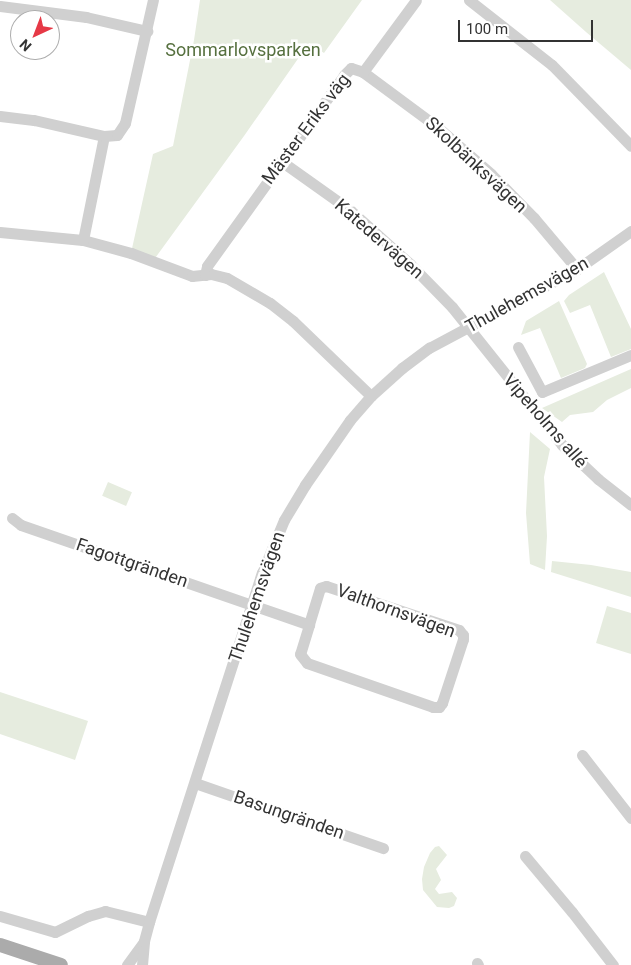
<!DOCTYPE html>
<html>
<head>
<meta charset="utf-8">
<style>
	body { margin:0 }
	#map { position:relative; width:631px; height:965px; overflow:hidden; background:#fff; font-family:Roboto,sans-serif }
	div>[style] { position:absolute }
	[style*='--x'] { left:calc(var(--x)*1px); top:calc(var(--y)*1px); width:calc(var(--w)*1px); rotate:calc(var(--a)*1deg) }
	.green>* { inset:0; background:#e6ecdf; transform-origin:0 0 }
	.minor>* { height:11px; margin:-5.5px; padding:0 5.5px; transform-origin:5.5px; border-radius:5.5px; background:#d0d0d0 }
	.major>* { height:14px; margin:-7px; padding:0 7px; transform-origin:7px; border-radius:7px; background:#ababab }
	span { translate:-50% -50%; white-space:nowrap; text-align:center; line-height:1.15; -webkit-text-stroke:5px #fff; paint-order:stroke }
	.park-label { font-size:18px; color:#56703f }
	.street-label { font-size:18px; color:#333 }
	.north { position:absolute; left:10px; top:10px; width:50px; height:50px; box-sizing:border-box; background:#fff; border:1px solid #adadad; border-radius:50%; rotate:223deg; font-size:14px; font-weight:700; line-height:20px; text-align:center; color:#333 }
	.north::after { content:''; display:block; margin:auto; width:18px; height:22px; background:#e63946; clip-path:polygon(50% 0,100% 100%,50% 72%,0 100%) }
	.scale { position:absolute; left:458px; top:20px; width:135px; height:22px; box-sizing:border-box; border:2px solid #333; border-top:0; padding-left:6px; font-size:15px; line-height:18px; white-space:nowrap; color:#333; -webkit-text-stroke:4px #fff; paint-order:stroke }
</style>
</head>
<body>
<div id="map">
	<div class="green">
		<div style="clip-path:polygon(200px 0,362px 0,324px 53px,309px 43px,244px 136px,153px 261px,131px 253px,153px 154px,173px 146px,194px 40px)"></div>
		<div style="clip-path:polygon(550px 0,631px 0,631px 70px,586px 32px)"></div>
		<div style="clip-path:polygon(604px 272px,631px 329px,631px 349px,611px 357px,590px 305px,570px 313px,564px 301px,569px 295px)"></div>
		<div style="clip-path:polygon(559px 301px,587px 364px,585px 368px,561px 378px,540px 328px,521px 335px,526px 321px)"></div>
		<div style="clip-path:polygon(631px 369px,631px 388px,607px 400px,593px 412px,570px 415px,562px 422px,542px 408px)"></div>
		<div style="clip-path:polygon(530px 432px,550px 449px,544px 477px,547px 536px,545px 570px,530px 564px,526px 513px)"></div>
		<div style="left:108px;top:482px;width:26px;height:15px;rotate:23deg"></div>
		<div style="clip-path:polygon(552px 561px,591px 565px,631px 572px,631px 597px,551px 572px)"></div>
		<div style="clip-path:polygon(607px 606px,631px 613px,631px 654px,596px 643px)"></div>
		<div style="clip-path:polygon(0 692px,88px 721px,75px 760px,0 734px)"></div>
		<div style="clip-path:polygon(439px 846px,447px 855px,436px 869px,441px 880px,435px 889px,439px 894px,452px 892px,457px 898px,454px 906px,449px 908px,437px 907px,423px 890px,422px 879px,424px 867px,430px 853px,435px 847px)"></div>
	</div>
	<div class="minor">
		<div style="--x:469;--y:0;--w:105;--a:38.1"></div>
		<div style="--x:552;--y:65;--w:113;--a:45.7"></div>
		<div style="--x:0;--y:6;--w:87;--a:7.3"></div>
		<div style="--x:86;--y:17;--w:63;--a:12.9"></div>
		<div style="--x:363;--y:72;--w:91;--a:36.5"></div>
		<div style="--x:436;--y:126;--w:73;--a:41.1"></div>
		<div style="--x:491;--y:174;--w:62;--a:45.7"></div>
		<div style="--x:534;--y:218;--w:67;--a:49.9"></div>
		<div style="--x:0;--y:116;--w:34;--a:7"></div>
		<div style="--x:34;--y:120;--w:72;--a:12.9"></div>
		<div style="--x:281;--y:161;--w:85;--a:35.4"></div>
		<div style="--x:350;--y:210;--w:81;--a:42"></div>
		<div style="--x:410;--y:264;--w:60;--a:45.7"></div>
		<div style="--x:452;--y:307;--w:176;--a:51.4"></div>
		<div style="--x:562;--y:445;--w:50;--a:43.4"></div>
		<div style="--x:598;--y:479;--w:42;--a:38.2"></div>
		<div style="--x:0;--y:232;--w:83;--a:5.5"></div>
		<div style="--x:83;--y:240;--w:50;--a:15.2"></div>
		<div style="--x:131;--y:253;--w:65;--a:20.7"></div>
		<div style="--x:192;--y:276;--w:19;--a:-6"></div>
		<div style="--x:211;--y:274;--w:16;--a:14"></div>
		<div style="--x:227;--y:278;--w:50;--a:30.2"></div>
		<div style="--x:270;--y:303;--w:29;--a:38"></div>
		<div style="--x:293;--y:321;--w:108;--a:43.9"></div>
		<div style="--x:83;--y:240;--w:106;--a:-78.6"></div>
		<div style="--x:104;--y:136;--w:13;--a:-4"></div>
		<div style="--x:117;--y:135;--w:14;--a:-56"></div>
		<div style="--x:125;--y:123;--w:126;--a:-77.2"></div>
		<div style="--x:205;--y:275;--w:9;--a:-77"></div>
		<div style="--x:207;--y:266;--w:235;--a:-54.3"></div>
		<div style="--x:344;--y:75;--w:10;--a:-45"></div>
		<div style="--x:351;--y:68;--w:13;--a:18"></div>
		<div style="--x:363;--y:72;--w:89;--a:-53.6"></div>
		<div style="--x:518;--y:347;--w:51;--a:61.9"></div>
		<div style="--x:542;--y:392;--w:96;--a:-22.6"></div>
		<div style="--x:12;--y:518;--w:11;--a:38"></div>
		<div style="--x:21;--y:525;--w:305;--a:19.1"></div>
		<div style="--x:309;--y:625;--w:30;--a:107"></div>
		<div style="--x:300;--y:654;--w:11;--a:52"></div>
		<div style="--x:307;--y:663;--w:133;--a:19.2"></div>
		<div style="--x:433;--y:707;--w:6;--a:0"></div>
		<div style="--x:439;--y:707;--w:5;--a:-53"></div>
		<div style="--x:442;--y:703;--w:67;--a:-71.8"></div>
		<div style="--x:463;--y:639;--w:4;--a:-90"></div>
		<div style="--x:463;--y:635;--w:6;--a:-129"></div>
		<div style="--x:459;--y:630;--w:140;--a:-161.7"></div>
		<div style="--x:326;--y:586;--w:6;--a:162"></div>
		<div style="--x:320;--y:588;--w:39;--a:107"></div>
		<div style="--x:582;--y:755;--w:80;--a:52.1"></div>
		<div style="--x:195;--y:783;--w:199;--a:19.1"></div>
		<div style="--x:525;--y:856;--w:73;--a:50"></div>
		<div style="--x:572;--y:912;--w:67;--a:52.3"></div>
		<div style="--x:0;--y:916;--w:57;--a:16.2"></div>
		<div style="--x:55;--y:932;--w:37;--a:-26"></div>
		<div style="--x:88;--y:916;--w:18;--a:-16"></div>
		<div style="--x:105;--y:911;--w:45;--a:14"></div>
		<div style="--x:477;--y:963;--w:2;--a:63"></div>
		<div style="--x:127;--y:965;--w:27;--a:-54"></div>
		<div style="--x:142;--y:965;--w:24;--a:-85"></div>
		<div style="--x:144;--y:941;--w:20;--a:-75"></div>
		<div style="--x:149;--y:922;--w:367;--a:-72.1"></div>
		<div style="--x:262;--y:573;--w:57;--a:-67.5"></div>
		<div style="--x:284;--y:520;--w:41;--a:-59"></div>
		<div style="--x:305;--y:485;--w:79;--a:-55.3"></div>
		<div style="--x:350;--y:420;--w:32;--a:-49"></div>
		<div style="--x:371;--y:396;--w:42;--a:-42.1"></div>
		<div style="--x:402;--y:368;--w:34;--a:-37"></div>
		<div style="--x:429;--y:348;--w:168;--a:-28.1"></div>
		<div style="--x:577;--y:269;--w:66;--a:-35.1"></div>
	</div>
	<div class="major">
		<div style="--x:0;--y:945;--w:64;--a:18.2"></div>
	</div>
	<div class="park-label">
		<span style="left:243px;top:50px">Sommarlovsparken</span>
	</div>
	<div class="street-label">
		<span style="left:306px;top:129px;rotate:-53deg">Mäster Eriks väg</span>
		<span style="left:476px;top:165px;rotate:43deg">Skolbänksvägen</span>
		<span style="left:379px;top:239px;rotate:41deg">Katedervägen</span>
		<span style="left:527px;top:295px;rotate:-29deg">Thulehemsvägen</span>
		<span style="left:545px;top:421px;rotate:49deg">Vipeholms allé</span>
		<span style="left:132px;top:563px;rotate:19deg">Fagottgränden</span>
		<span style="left:257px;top:597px;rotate:-71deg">Thulehemsvägen</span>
		<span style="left:396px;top:611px;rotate:20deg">Valthornsvägen</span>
		<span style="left:289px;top:815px;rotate:19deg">Basungränden</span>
	</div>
	<div class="north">N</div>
	<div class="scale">100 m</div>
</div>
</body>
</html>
